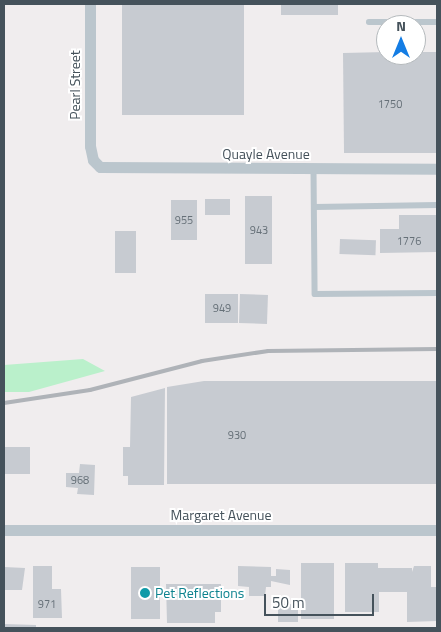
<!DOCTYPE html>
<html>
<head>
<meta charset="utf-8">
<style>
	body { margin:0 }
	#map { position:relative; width:441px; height:632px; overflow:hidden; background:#f0edee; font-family:"Titillium Web",sans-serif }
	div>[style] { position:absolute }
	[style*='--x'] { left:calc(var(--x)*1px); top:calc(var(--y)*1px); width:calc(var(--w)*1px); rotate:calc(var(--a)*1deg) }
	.green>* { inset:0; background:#baf0cb }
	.building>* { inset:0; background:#c7cbd1; transform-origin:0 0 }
	.lane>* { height:5.5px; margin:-2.75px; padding:0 2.75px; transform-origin:2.75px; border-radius:2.75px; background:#bbc6cd }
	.street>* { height:11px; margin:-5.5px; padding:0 5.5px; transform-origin:5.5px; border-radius:5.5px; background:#bbc6cd }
	.rail>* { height:4px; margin:-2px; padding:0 2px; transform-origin:2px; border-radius:2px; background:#afb3b8 }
	.dots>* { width:14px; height:14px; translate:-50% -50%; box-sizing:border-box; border:2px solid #fff; border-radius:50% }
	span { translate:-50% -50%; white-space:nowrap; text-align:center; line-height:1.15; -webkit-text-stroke:4px #fff; paint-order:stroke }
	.number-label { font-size:11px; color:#667078 }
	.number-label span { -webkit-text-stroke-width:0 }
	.street-label { font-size:14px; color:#45525b }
	.culture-label { font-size:14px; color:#0d838f }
	.left { translate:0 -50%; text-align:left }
	.frame { position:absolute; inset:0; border:5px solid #45525b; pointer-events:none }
	.north { position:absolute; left:376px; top:15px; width:50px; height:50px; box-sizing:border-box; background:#fff; border:1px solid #b5babd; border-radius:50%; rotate:0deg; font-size:14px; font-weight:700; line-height:20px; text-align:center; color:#45525b }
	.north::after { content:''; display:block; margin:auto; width:18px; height:22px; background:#147de4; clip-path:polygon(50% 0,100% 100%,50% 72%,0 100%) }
	.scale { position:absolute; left:264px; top:594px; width:110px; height:22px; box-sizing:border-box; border:2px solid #45525b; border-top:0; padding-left:6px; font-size:15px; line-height:18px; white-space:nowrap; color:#45525b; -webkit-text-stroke:4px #fff; paint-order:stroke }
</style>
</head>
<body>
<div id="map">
	<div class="green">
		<div style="clip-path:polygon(83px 359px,105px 371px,29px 392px,4px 392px,4px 365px)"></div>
	</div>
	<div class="building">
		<div style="left:122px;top:4px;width:122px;height:111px"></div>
		<div style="left:281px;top:4px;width:57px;height:11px"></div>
		<div style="clip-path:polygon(386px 52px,437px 52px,437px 153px,344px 153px,343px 53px)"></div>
		<div style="left:245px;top:196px;width:27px;height:68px"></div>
		<div style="left:205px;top:199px;width:25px;height:16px"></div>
		<div style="left:171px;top:200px;width:26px;height:40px"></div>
		<div style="clip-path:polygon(399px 215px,437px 215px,437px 252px,380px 253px,380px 229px,399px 229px)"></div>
		<div style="left:115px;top:231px;width:21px;height:42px"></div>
		<div style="left:340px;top:239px;width:36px;height:15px;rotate:2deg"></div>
		<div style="left:205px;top:294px;width:33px;height:29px"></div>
		<div style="left:240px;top:294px;width:28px;height:29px;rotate:2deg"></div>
		<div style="clip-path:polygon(204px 381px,437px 381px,437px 484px,167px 484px,167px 387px)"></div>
		<div style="clip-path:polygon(165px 388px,164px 485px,128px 485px,128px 476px,123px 476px,123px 447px,130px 447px,131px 397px)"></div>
		<div style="left:30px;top:447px;width:27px;height:26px;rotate:90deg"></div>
		<div style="clip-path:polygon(80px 464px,95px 465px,94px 495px,77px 494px,78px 488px,66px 487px,66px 473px,79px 473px)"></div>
		<div style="left:301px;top:563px;width:33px;height:56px"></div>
		<div style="clip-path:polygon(345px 563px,378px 563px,378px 568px,412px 568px,412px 572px,414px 566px,431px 566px,431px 587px,437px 587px,437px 621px,407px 622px,407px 592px,379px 592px,379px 612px,345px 612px)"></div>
		<div style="clip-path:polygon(33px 566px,52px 566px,52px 589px,61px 589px,62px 618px,33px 618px)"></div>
		<div style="clip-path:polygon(238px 566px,271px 567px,271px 576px,276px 576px,276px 569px,290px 570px,290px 585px,271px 581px,271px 587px,266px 587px,265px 596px,249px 596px,249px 587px,238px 586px)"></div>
		<div style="clip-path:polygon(4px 567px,25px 568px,22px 590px,4px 590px)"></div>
		<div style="left:131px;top:567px;width:29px;height:52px"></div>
		<div style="clip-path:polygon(166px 584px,221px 584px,221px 612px,215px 612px,215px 623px,167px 623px)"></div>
		<div style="left:278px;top:604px;width:20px;height:18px"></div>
		<div style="clip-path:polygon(4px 624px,36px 625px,36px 628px,4px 628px)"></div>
	</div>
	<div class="lane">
		<div style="--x:369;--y:22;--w:68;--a:0"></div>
		<div style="--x:314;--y:169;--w:125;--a:89.5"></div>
		<div style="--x:315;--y:294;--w:122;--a:-0.5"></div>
		<div style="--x:315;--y:207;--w:122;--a:-0.9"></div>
	</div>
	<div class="street">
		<div style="--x:90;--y:4;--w:142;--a:90"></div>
		<div style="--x:90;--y:146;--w:14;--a:78"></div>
		<div style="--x:93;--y:160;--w:10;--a:45"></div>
		<div style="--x:100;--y:167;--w:337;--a:0.3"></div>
		<div style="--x:4;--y:530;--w:433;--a:0"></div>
	</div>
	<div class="rail">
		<div style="--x:4;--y:403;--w:87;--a:-8.6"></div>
		<div style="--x:90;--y:390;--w:116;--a:-14.5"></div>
		<div style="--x:202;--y:361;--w:67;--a:-8.6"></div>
		<div style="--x:268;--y:351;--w:169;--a:-0.7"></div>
	</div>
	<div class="dots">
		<div style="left:145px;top:593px;background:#0f9aa8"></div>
	</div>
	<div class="number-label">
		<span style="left:390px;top:104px">1750</span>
		<span style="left:184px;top:220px">955</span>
		<span style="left:259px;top:230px">943</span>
		<span style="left:409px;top:241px">1776</span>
		<span style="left:222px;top:308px">949</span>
		<span style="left:237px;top:435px">930</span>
		<span style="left:80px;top:480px">968</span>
		<span style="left:47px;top:604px">971</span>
	</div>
	<div class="street-label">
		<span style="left:75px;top:85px;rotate:-90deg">Pearl Street</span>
		<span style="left:266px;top:154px">Quayle Avenue</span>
		<span style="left:221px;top:515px">Margaret Avenue</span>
	</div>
	<div class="culture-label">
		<span class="left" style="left:155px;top:593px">Pet Reflections</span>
	</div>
	<div class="frame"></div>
	<div class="north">N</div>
	<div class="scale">50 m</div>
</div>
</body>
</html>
